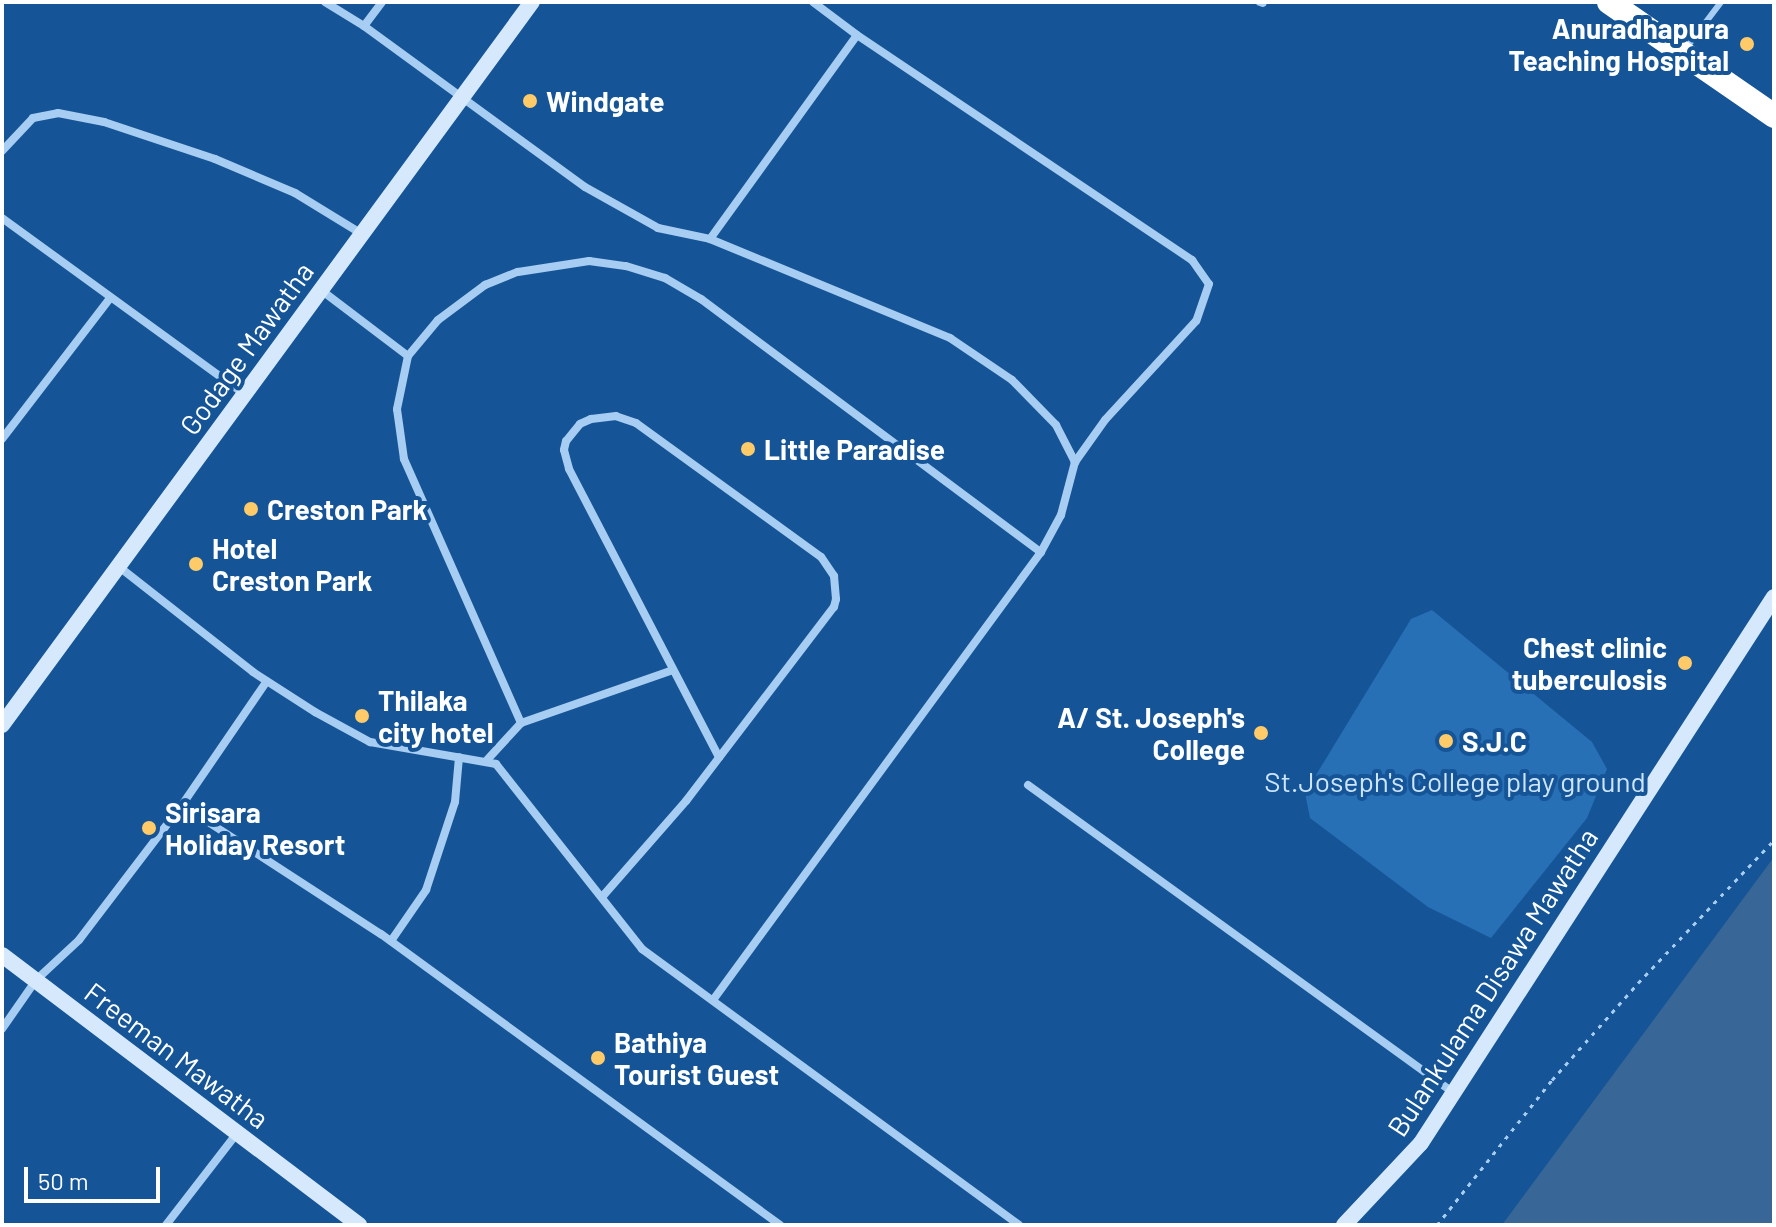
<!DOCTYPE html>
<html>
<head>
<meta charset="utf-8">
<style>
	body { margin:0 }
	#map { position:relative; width:1776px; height:1227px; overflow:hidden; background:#155597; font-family:Barlow,sans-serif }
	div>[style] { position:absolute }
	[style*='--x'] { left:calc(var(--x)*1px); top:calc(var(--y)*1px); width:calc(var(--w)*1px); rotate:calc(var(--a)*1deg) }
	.green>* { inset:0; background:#2870b6 }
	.water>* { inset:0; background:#386797 }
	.path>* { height:3px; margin-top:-1.5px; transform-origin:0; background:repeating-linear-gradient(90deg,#a7cdf2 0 4px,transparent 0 10px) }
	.lane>* { height:6px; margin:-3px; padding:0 3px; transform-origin:3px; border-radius:3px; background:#a7cdf2 }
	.street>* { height:8px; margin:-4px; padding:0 4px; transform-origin:4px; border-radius:4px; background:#a7cdf2 }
	.secondary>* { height:16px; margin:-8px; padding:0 8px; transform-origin:8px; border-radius:8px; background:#d6e9fc }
	.highway>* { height:24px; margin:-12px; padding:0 12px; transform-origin:12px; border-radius:12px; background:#fff }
	.dots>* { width:22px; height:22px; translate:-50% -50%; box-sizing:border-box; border:4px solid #155597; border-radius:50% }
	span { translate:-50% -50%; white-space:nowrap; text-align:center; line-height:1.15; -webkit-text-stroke:8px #155597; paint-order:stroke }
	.poi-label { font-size:28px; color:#fff; font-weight:700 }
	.right { translate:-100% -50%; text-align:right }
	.left { translate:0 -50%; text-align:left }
	.street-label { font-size:28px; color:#fff }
	.park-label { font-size:28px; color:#cee6fd }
	.frame { position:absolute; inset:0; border:4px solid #fff; pointer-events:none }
	.scale { position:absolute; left:24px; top:1167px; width:136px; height:36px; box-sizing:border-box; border:4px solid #fff; border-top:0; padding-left:10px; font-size:24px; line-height:28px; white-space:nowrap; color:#fff; -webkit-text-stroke:6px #155597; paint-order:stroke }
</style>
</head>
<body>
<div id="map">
	<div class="green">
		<div style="clip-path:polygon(1432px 610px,1592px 742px,1607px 769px,1587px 818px,1491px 938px,1428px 907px,1310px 818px,1305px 793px,1411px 619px)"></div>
	</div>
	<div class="water">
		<div style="clip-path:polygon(1774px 857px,1774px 1225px,1502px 1225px)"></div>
	</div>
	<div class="path">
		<div style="--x:1437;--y:1225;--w:185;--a:-51.6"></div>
		<div style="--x:1552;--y:1080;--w:130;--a:-48.4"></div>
		<div style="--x:1638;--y:983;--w:197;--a:-46.4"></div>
	</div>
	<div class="lane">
		<div style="--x:1687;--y:47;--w:56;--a:-52.9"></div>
	</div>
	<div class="street">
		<div style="--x:325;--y:2;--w:46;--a:31.6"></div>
		<div style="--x:364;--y:26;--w:273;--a:36.1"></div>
		<div style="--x:585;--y:187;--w:84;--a:29.3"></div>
		<div style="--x:658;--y:228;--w:53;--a:11.9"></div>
		<div style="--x:710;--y:239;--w:260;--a:22.4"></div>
		<div style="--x:950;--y:338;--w:75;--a:34.1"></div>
		<div style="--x:1012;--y:380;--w:63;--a:45.6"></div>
		<div style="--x:1056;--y:425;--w:42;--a:62.8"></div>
		<div style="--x:1075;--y:462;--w:55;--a:104.8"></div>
		<div style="--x:1061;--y:515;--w:42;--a:118.4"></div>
		<div style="--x:1041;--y:552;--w:555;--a:126.21"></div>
		<div style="--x:813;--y:2;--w:55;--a:36.9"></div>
		<div style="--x:857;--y:35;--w:404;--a:33.9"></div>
		<div style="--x:1192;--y:260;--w:29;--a:55"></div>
		<div style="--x:1209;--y:284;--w:39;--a:109"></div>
		<div style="--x:1196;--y:321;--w:134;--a:132.6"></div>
		<div style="--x:1105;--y:420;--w:52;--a:125.5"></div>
		<div style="--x:1260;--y:2;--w:3;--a:18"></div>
		<div style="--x:364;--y:26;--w:30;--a:-53"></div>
		<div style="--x:2;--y:151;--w:45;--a:-46.8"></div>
		<div style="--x:33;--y:118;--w:25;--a:-11"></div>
		<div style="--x:58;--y:113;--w:47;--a:11.1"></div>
		<div style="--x:104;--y:122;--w:117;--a:18.4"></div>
		<div style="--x:215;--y:159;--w:87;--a:23"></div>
		<div style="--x:295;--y:193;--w:79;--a:31.5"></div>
		<div style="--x:2;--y:218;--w:299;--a:36"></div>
		<div style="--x:710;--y:239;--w:251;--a:-54.2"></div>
		<div style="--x:321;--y:290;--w:109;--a:37.2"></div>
		<div style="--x:2;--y:439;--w:178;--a:-52.5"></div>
		<div style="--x:118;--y:566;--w:172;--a:38.1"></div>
		<div style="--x:253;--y:672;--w:74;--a:32.8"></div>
		<div style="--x:315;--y:712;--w:63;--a:28.6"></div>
		<div style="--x:370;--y:742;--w:128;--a:9.9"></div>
		<div style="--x:496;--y:764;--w:236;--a:51.7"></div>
		<div style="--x:642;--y:949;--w:467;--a:36.2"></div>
		<div style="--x:521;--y:723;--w:289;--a:-113.9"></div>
		<div style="--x:404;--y:459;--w:50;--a:-98"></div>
		<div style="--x:397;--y:409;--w:54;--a:-78.3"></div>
		<div style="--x:408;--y:356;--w:47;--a:-50.2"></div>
		<div style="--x:438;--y:320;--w:59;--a:-36.7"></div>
		<div style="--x:485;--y:285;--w:35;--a:-22"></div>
		<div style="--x:518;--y:272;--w:72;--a:-8.8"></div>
		<div style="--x:589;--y:261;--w:37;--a:8"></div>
		<div style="--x:626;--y:266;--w:41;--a:17.1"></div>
		<div style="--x:665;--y:278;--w:42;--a:30.3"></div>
		<div style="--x:701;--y:299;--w:424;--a:36.7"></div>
		<div style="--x:487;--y:760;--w:50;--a:-47.4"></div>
		<div style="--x:521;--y:723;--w:161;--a:-19.2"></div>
		<div style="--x:1028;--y:785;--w:526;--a:35.87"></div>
		<div style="--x:182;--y:805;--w:237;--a:33"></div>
		<div style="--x:381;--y:934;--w:494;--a:36.1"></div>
		<div style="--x:602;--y:897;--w:128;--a:-48.8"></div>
		<div style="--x:686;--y:801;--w:244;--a:-52.7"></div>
		<div style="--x:834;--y:607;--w:8;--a:-76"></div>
		<div style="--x:836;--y:599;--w:23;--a:-95"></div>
		<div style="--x:834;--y:576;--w:23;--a:-124"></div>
		<div style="--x:821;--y:557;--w:228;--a:-144.1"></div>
		<div style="--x:636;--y:423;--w:21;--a:-161"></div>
		<div style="--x:616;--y:416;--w:25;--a:173"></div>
		<div style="--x:591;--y:419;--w:12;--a:156"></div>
		<div style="--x:580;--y:424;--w:22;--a:129"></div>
		<div style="--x:566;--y:441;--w:9;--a:103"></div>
		<div style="--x:564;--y:450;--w:20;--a:75"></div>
		<div style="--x:569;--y:469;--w:325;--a:62.5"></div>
		<div style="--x:391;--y:941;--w:62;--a:-55.5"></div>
		<div style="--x:426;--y:890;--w:93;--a:-71.8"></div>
		<div style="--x:455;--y:802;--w:45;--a:-84.9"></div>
		<div style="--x:2;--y:1029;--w:60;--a:-55.2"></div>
		<div style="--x:36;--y:980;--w:59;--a:-42.9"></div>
		<div style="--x:79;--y:940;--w:170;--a:-52.7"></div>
		<div style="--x:182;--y:805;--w:150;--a:-55.6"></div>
		<div style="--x:166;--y:1225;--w:116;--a:-52.3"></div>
	</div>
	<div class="secondary">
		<div style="--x:2;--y:725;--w:896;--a:-53.76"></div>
		<div style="--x:2;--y:955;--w:448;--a:37.1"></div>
		<div style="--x:1344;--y:1225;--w:112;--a:-46.8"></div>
		<div style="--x:1421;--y:1143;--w:650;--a:-57.12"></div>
	</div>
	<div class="highway">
		<div style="--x:1609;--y:2;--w:201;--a:34.6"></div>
	</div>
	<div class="dots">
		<div style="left:1747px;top:44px;background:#ffca68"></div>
		<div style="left:530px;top:101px;background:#ffca68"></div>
		<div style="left:748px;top:449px;background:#ffca68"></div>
		<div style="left:251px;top:509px;background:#ffca68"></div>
		<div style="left:196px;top:564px;background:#ffca68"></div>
		<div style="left:1685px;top:663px;background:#ffca68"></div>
		<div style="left:362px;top:716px;background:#ffca68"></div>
		<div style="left:1261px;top:733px;background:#ffca68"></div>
		<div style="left:1446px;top:741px;background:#ffca68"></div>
		<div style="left:149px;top:828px;background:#ffca68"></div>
		<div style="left:598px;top:1058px;background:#ffca68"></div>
	</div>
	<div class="poi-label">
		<span class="right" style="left:1729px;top:44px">Anuradhapura<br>Teaching Hospital</span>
		<span class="left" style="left:546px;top:101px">Windgate</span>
		<span class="left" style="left:764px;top:449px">Little Paradise</span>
		<span class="left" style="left:267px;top:509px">Creston Park</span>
		<span class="left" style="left:212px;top:564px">Hotel<br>Creston Park</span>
		<span class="right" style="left:1667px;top:663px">Chest clinic<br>tuberculosis</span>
		<span class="left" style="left:378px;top:716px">Thilaka<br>city hotel</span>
		<span class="right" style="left:1245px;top:733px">A/ St. Joseph's<br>College</span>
		<span class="left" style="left:1462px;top:741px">S.J.C</span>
		<span class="left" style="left:165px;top:828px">Sirisara<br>Holiday Resort</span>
		<span class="left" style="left:614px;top:1058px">Bathiya<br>Tourist Guest</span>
	</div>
	<div class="street-label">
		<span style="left:246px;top:348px;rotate:-54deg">Godage Mawatha</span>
		<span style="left:1492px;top:982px;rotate:-57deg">Bulankulama Disawa Mawatha</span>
		<span style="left:177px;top:1055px;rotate:37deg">Freeman Mawatha</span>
	</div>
	<div class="park-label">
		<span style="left:1455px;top:781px">St.Joseph's College play ground</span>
	</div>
	<div class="frame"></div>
	<div class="scale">50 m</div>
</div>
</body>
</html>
